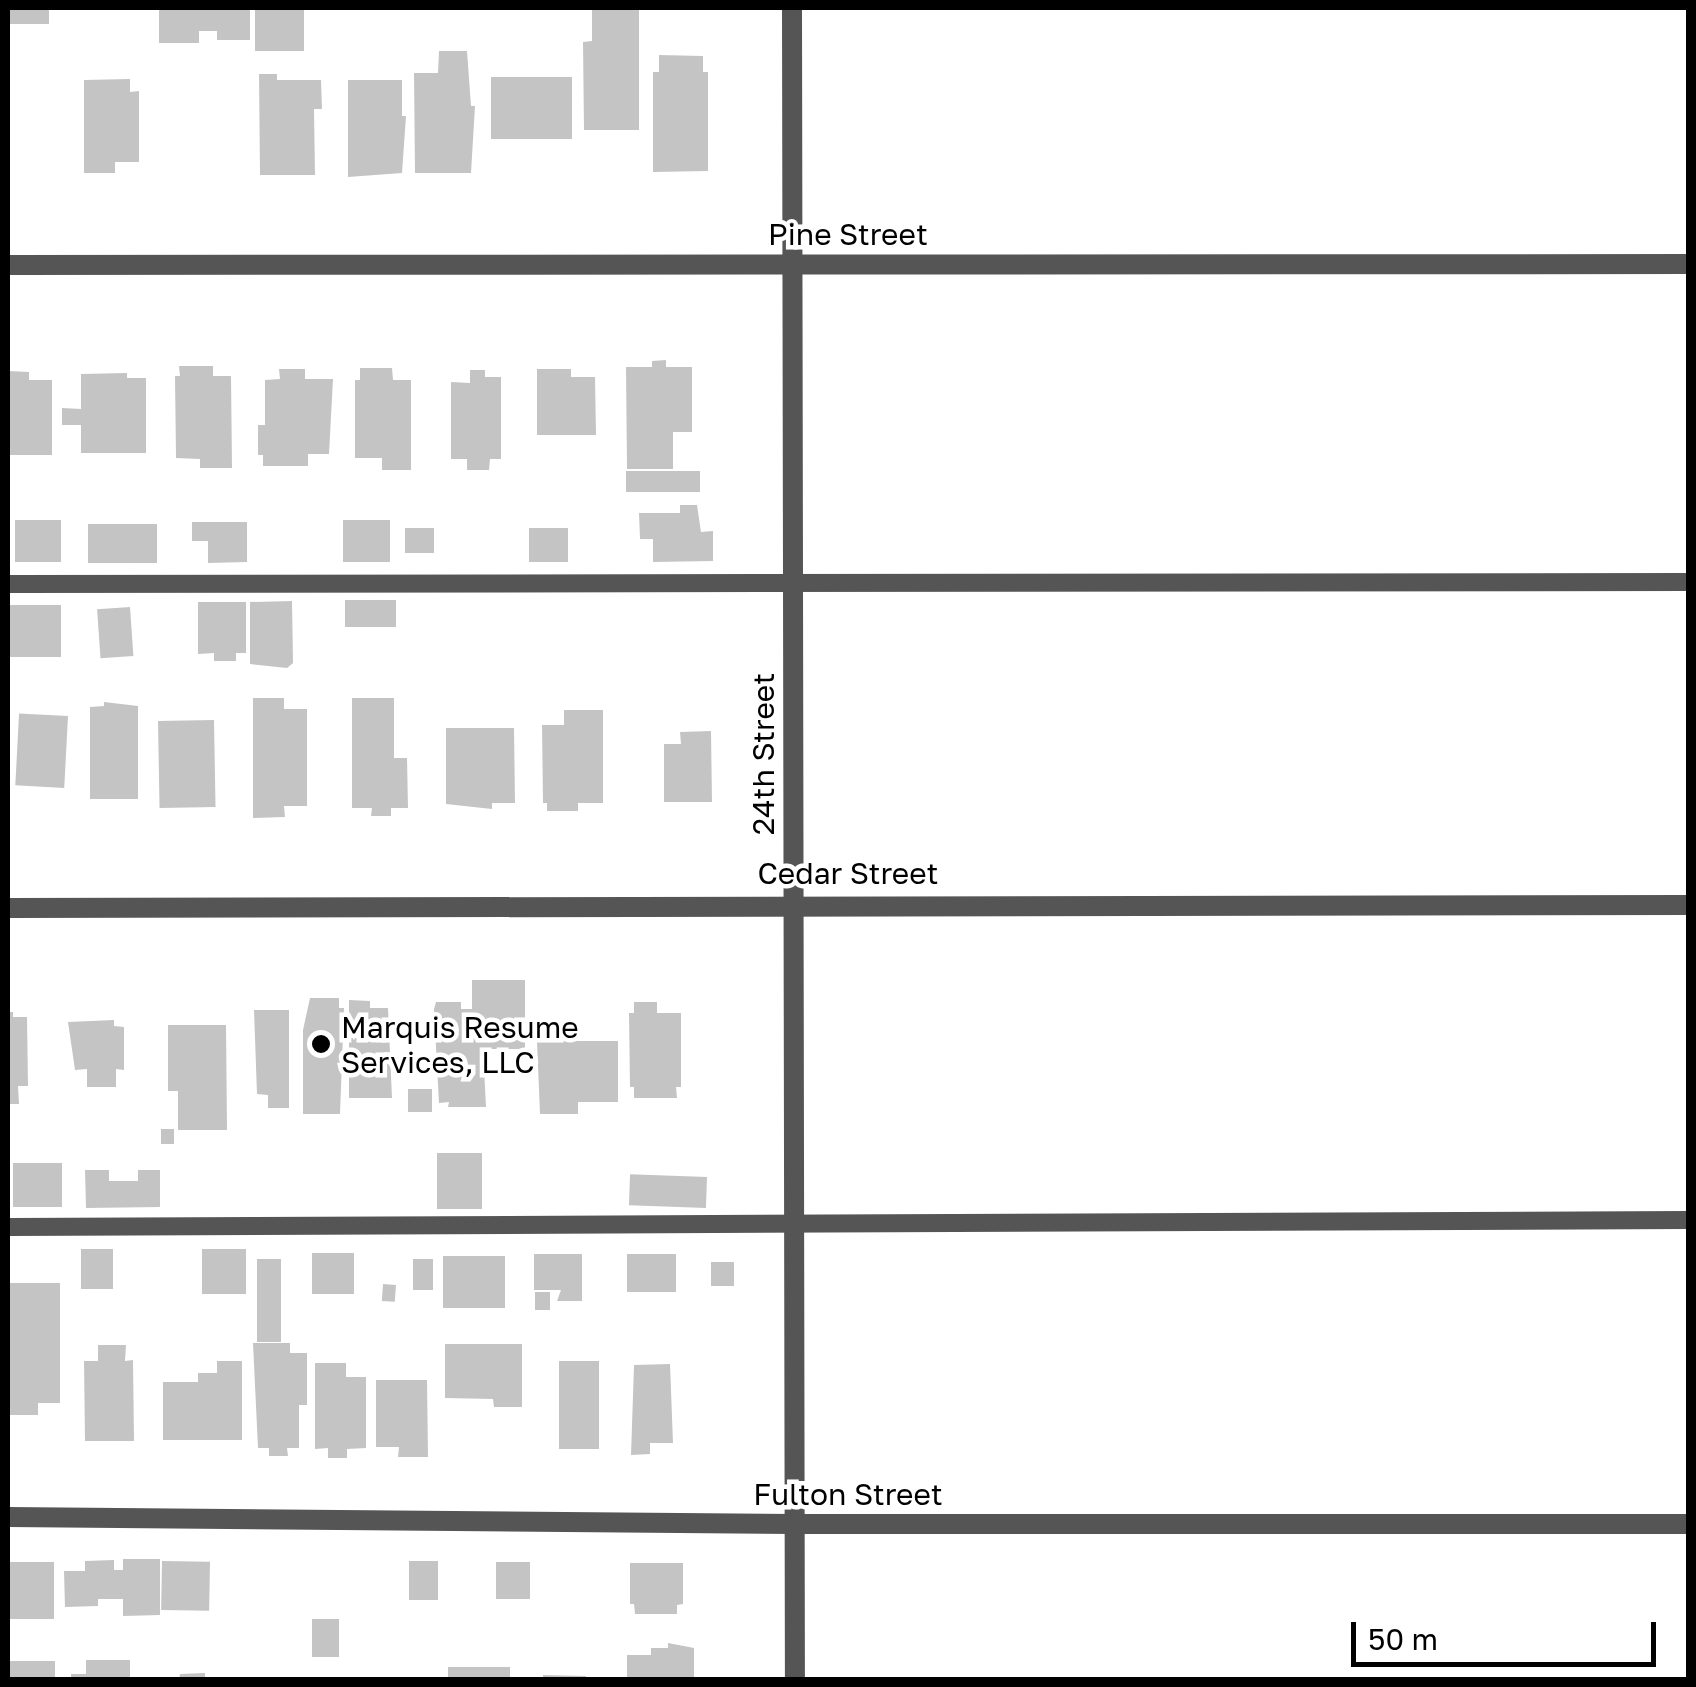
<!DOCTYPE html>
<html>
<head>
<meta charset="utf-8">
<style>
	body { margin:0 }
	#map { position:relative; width:1696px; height:1687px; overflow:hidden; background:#fff; font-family:"Golos Text",sans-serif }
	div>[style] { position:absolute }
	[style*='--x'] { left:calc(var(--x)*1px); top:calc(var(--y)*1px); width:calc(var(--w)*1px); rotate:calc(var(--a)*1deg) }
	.building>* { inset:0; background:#c4c4c4; transform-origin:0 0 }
	.service>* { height:18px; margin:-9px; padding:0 9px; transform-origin:9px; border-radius:9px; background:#555 }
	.minor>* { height:20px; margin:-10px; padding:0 10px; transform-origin:10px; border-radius:10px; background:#555 }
	.tertiary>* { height:20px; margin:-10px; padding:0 10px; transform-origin:10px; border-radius:10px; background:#555 }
	.dots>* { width:28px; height:28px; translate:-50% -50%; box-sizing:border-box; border:5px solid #fff; border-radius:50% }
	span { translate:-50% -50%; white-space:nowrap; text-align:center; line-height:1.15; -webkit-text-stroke:9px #fff; paint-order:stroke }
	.street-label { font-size:30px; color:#000 }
	.poi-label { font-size:30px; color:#000 }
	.left { translate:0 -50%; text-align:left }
	.frame { position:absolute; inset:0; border:10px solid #000; pointer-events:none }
	.scale { position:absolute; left:1351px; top:1622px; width:305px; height:45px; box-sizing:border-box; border:5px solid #000; border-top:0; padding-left:12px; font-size:30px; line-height:35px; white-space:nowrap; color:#000; -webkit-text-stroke:8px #fff; paint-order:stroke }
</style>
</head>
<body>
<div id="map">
	<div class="building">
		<div style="left:8px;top:8px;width:41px;height:16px"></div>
		<div style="clip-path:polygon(159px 8px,250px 8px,250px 40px,217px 40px,217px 31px,199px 31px,199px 43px,159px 43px)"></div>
		<div style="left:255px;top:8px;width:49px;height:43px"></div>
		<div style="clip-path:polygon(592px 8px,639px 8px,639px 130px,584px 130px,583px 42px,592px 41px)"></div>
		<div style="clip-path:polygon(439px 51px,467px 51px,471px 106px,475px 106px,471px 173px,415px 173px,414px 73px,438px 73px)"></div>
		<div style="clip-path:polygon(659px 55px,703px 56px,703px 72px,708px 72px,708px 171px,653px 172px,653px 72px,659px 72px)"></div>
		<div style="clip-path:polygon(259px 74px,277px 74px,277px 80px,321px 80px,322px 109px,314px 109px,315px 175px,260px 175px)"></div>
		<div style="left:572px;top:77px;width:62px;height:81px;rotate:90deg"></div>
		<div style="clip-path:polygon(130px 79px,130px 92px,139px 91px,139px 162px,115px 162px,115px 173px,84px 173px,84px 80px)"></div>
		<div style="clip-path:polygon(348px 80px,402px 80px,402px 116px,406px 116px,402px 173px,348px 177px)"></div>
		<div style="clip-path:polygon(666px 360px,666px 367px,692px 367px,692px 432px,673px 432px,673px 469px,627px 469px,626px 367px,652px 367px,652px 361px)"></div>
		<div style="clip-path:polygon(179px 366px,213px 366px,213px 376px,231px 376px,232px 468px,200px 468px,200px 459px,176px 458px,175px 376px,180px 376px)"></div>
		<div style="clip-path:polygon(360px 368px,392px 368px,393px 380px,411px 380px,411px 470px,382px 470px,382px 458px,355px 458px,355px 380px,360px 380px)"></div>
		<div style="clip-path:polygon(279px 369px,305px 369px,305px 379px,333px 379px,329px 454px,308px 454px,308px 466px,263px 466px,263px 455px,258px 455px,258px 425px,265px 425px,265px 380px,280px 379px)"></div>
		<div style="clip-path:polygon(537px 369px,571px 369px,571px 377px,595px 377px,596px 435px,537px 435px)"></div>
		<div style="clip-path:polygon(470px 370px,485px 370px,485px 377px,501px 377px,501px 459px,490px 459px,489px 470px,467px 470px,467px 459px,451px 459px,451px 382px,470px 383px)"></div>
		<div style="clip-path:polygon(8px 371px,29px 372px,29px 380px,52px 380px,52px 455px,8px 455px)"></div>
		<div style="clip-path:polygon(127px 373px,127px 378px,146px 378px,146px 453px,81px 453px,81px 425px,62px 425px,62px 408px,81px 409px,81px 374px)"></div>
		<div style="left:626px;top:471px;width:74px;height:21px"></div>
		<div style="clip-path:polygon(680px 505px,697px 505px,701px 532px,713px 531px,713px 561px,653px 562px,653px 539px,640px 539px,639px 513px,680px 513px)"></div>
		<div style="left:61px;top:520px;width:42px;height:46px;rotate:90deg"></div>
		<div style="left:343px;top:520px;width:47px;height:42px"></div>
		<div style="clip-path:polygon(192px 522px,247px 522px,247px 562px,208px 563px,208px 541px,192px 541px)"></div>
		<div style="left:88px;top:524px;width:69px;height:39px"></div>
		<div style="left:405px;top:528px;width:29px;height:25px"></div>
		<div style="left:529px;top:528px;width:39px;height:34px"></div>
		<div style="left:345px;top:600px;width:51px;height:27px"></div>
		<div style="clip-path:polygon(292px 601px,293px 663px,287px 668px,250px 664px,250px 602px)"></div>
		<div style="clip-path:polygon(198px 602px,246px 602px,246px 653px,236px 653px,236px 661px,214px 661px,214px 653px,198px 654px)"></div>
		<div style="left:8px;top:605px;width:53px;height:52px"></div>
		<div style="left:130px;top:607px;width:49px;height:33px;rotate:86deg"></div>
		<div style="clip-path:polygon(253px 698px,284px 698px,284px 709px,307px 709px,307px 806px,284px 806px,285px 817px,253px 818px)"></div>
		<div style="clip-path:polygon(352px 698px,394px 698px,394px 758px,407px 758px,408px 808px,391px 808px,391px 816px,371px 816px,372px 808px,352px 808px)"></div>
		<div style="clip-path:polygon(104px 702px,138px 706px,138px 799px,90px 799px,90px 707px,104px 706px)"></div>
		<div style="clip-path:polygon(564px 710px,603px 710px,603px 803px,578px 803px,578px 811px,547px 811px,547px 803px,543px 803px,542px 725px,564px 725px)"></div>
		<div style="left:68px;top:716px;width:72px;height:49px;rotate:93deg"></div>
		<div style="left:214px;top:720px;width:87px;height:56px;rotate:89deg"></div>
		<div style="clip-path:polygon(446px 728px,514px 728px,515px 803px,492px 803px,492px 809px,446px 804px)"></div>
		<div style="clip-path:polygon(711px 731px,712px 802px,664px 802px,664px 744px,681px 744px,680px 732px)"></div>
		<div style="clip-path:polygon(472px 980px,525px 980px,525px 1049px,483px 1049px,486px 1107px,448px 1107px,449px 1102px,439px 1103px,434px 1009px,436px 1002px,461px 1002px,461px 1009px,472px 1009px)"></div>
		<div style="clip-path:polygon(310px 998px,339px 998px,339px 1008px,344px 1008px,340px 1114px,303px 1114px,303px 1030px)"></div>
		<div style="clip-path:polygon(349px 1000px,370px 1001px,370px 1008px,388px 1008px,392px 1098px,349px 1098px)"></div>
		<div style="clip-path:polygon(634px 1002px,657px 1002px,657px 1013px,681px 1013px,681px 1087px,676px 1087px,677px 1098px,634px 1098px,634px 1087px,630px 1087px,629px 1013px,634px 1013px)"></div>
		<div style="clip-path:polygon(254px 1010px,289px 1010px,289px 1108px,268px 1108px,268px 1095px,257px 1094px)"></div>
		<div style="clip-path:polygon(8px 1012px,13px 1012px,13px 1017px,27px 1017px,28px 1086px,18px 1086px,19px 1104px,8px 1104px)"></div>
		<div style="clip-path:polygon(114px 1020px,114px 1026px,124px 1027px,124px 1070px,116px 1069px,116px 1087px,87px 1087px,87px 1069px,75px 1070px,68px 1022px)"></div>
		<div style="clip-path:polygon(168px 1025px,226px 1025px,227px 1130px,178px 1130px,178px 1091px,168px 1091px)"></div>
		<div style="clip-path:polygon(537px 1041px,618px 1041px,618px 1102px,578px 1102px,578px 1114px,540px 1114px)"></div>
		<div style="left:408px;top:1089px;width:24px;height:23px"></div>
		<div style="left:161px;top:1129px;width:13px;height:15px"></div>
		<div style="left:437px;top:1153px;width:45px;height:56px"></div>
		<div style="left:62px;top:1163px;width:44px;height:49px;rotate:90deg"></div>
		<div style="clip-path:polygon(85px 1170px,109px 1170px,109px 1181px,138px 1181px,138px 1170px,160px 1170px,160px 1207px,86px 1208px)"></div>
		<div style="left:707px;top:1177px;width:31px;height:77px;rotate:92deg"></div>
		<div style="left:81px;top:1249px;width:32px;height:40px"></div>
		<div style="left:246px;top:1249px;width:45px;height:44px;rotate:90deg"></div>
		<div style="left:312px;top:1253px;width:42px;height:41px"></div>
		<div style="clip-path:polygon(534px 1254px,582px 1254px,582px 1301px,557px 1301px,561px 1290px,534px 1290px)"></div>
		<div style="left:627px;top:1254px;width:49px;height:38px"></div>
		<div style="left:443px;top:1256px;width:62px;height:52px"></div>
		<div style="left:257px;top:1259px;width:24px;height:83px"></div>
		<div style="left:413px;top:1259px;width:20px;height:31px"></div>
		<div style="left:711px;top:1262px;width:23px;height:24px"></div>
		<div style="clip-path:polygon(8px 1283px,60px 1283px,60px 1403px,38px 1403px,38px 1415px,8px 1415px)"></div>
		<div style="left:383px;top:1284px;width:13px;height:17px;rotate:4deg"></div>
		<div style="left:535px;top:1292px;width:15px;height:18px"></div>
		<div style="clip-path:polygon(253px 1343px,290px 1343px,290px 1353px,307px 1353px,307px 1405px,299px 1405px,299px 1448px,287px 1448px,288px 1456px,269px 1456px,269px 1448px,258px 1448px)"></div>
		<div style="clip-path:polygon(445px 1344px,522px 1344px,522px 1407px,494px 1407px,493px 1399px,445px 1398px)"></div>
		<div style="clip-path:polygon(98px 1345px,126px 1345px,125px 1361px,133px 1360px,134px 1441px,85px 1441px,84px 1361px,98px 1361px)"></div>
		<div style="clip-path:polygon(217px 1361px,242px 1361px,242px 1440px,163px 1440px,163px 1382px,198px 1382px,198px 1373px,217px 1373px)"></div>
		<div style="left:559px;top:1361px;width:40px;height:88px"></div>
		<div style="clip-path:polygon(315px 1363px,346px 1363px,346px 1377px,366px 1377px,366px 1448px,347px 1449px,347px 1458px,328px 1458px,328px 1448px,315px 1449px)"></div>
		<div style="clip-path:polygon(670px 1364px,673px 1443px,650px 1443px,650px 1454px,631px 1455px,634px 1365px)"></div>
		<div style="clip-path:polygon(376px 1380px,427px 1380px,428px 1457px,398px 1457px,399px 1447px,376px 1447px)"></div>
		<div style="clip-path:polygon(123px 1559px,160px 1559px,160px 1615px,123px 1616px,123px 1599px,98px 1599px,98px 1606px,65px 1607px,64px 1571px,85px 1571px,85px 1561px,114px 1560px,114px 1570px,123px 1570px)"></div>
		<div style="left:162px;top:1561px;width:48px;height:49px;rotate:1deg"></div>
		<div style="left:438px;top:1561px;width:39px;height:29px;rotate:90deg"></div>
		<div style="left:8px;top:1562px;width:46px;height:57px"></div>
		<div style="left:496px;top:1562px;width:34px;height:37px"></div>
		<div style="clip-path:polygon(630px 1563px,683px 1563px,683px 1604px,677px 1605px,677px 1614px,635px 1614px,634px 1604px,630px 1604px)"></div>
		<div style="left:312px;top:1619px;width:27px;height:38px"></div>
		<div style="clip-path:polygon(668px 1643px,694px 1648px,694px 1678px,627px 1680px,627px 1655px,651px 1655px,651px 1648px,668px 1648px)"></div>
		<div style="clip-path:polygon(86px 1660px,130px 1660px,130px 1680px,71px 1680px,71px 1674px,86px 1674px)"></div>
		<div style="left:8px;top:1661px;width:47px;height:19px"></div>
		<div style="left:448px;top:1667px;width:62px;height:13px"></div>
		<div style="clip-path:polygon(205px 1673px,205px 1680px,179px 1680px,180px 1674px)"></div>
		<div style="clip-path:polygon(543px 1675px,586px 1676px,586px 1680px,543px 1680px)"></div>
	</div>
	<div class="service">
		<div style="--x:8;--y:584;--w:1680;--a:-0.07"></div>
		<div style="--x:8;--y:1227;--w:1680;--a:-0.24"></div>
	</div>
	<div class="minor">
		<div style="--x:792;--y:8;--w:1672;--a:89.9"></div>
		<div style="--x:8;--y:908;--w:1680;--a:-0.1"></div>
		<div style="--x:8;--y:1517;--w:786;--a:0.51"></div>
		<div style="--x:794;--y:1524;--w:894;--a:0"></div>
	</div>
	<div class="tertiary">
		<div style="--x:8;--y:265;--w:1680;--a:-0.03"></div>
	</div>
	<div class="dots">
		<div style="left:321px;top:1044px;background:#000"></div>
	</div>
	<div class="street-label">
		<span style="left:848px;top:234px">Pine Street</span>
		<span style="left:763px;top:754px;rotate:-90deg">24th Street</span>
		<span style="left:848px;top:873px">Cedar Street</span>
		<span style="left:848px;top:1494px">Fulton Street</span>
	</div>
	<div class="poi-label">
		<span class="left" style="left:341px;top:1044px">Marquis Resume<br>Services, LLC</span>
	</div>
	<div class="frame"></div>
	<div class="scale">50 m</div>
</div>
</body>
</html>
